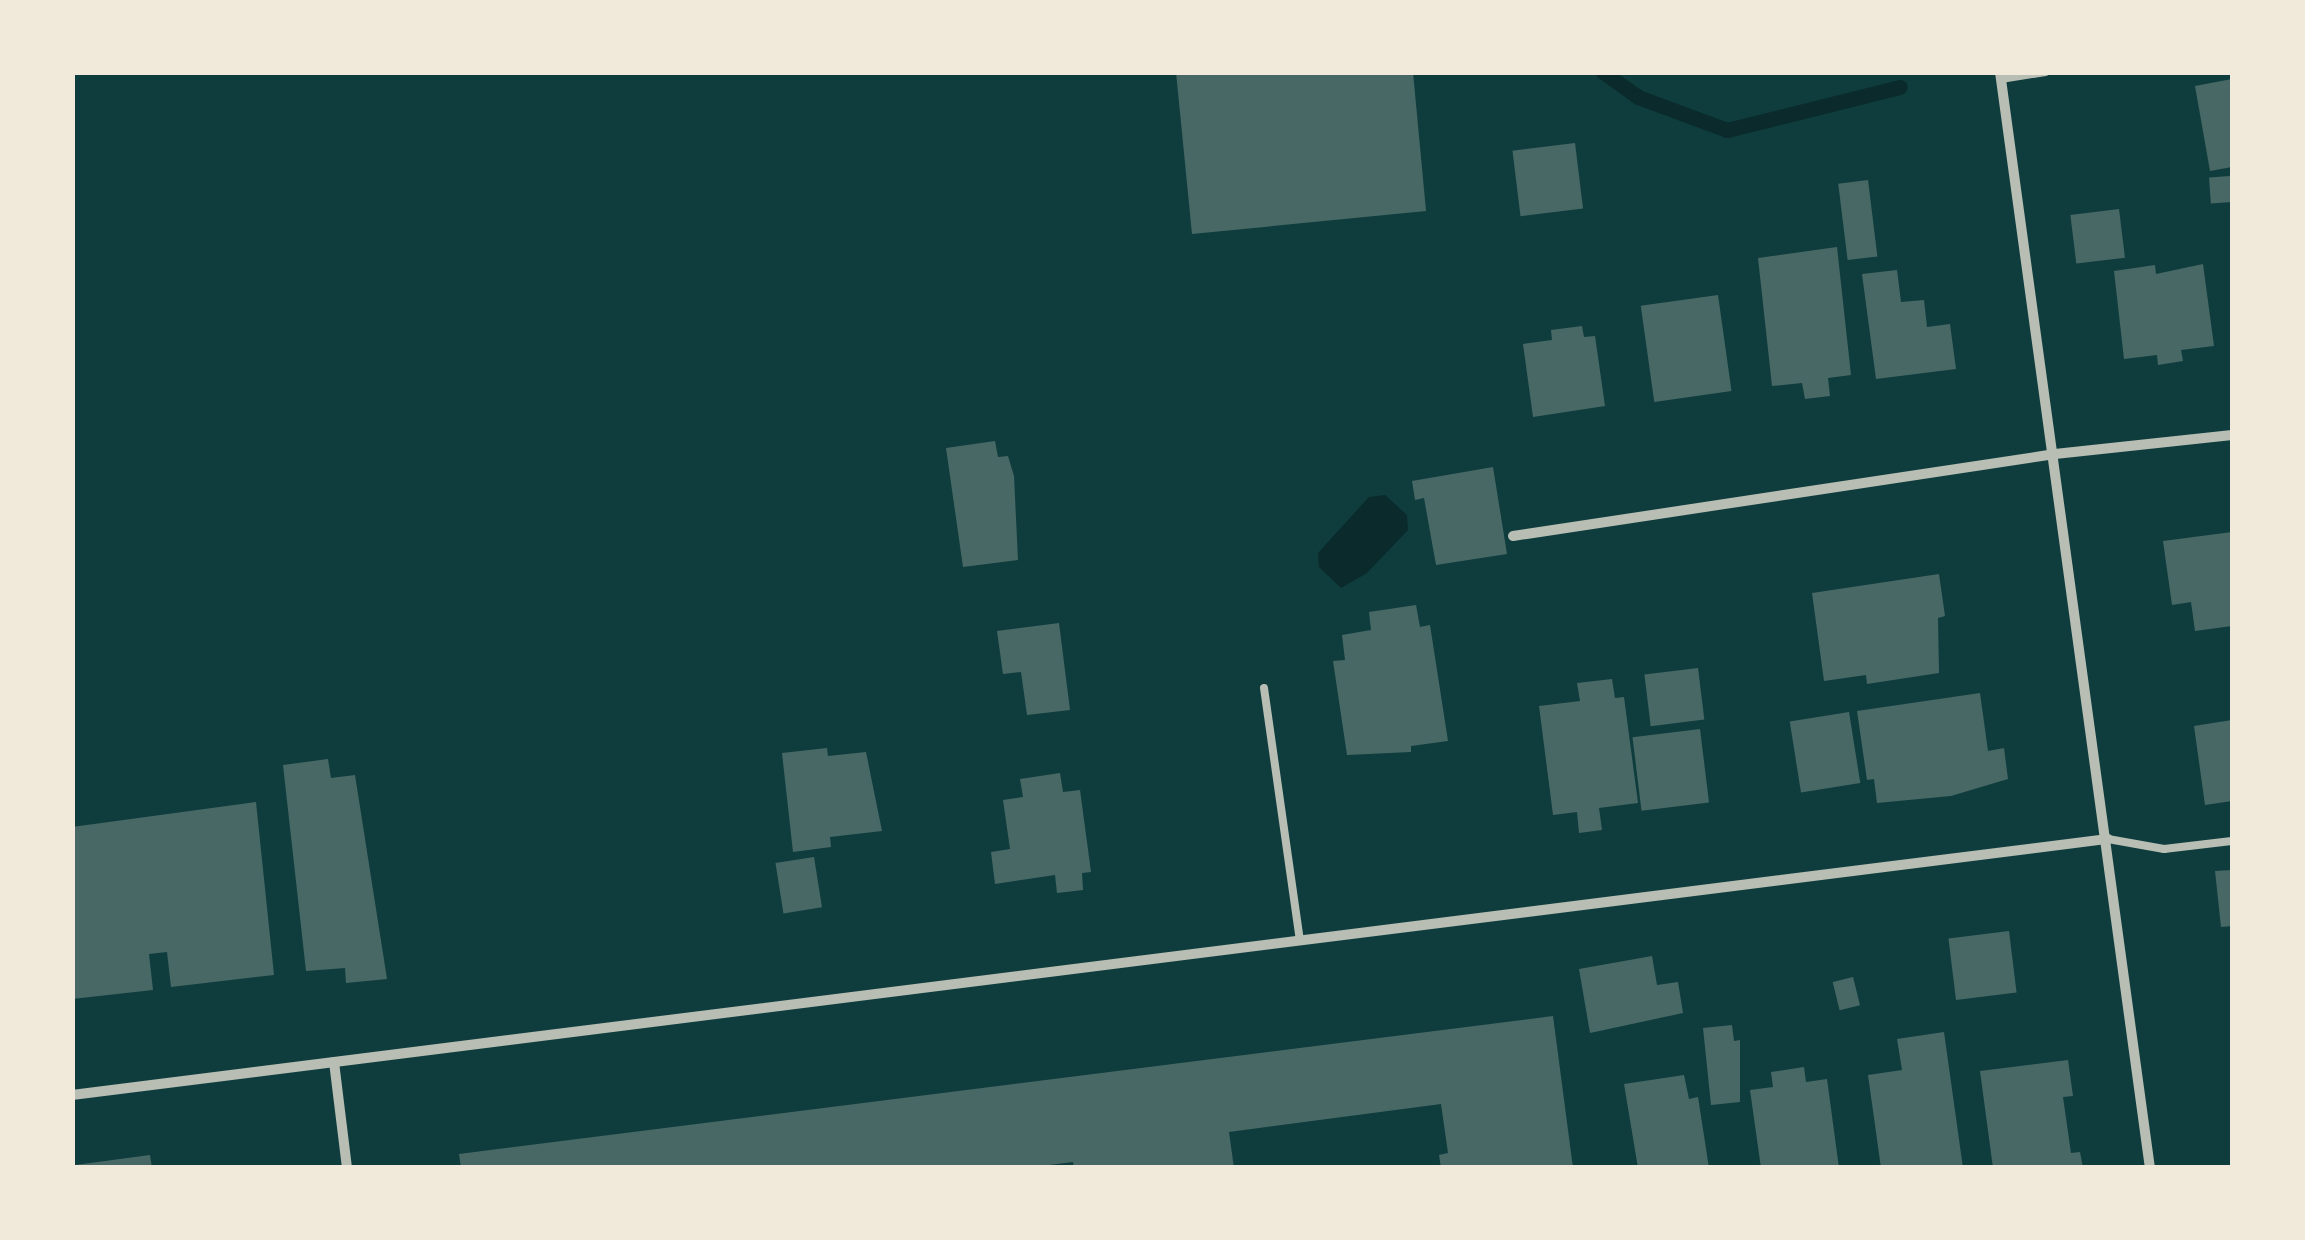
<!DOCTYPE html>
<html>
<head>
<meta charset="utf-8">
<style>
	body { margin:0 }
	#map { position:relative; width:2305px; height:1240px; overflow:hidden; background:#0f3d3e; font-family:Spectral,serif }
	div>[style] { position:absolute }
	[style*='--x'] { left:calc(var(--x)*1px); top:calc(var(--y)*1px); width:calc(var(--w)*1px); rotate:calc(var(--a)*1deg) }
	.water>* { inset:0; background:#0a2a2b }
	.stream>* { height:15px; margin:-7.5px; padding:0 7.5px; transform-origin:7.5px; border-radius:7.5px; background:#0a2a2b }
	.building>* { inset:0; background:#486865; transform-origin:0 0 }
	.service>* { height:8px; margin:-4px; padding:0 4px; transform-origin:4px; border-radius:4px; background:#b8beb3 }
	.minor>* { height:10px; margin:-5px; padding:0 5px; transform-origin:5px; border-radius:5px; background:#b8beb3 }
	span { translate:-50% -50%; white-space:nowrap; text-align:center; line-height:1.15; -webkit-text-stroke:10px #f1e9da; paint-order:stroke }
	.frame { position:absolute; inset:0; border:75px solid #f1e9da; pointer-events:none }
</style>
</head>
<body>
<div id="map">
	<div class="water">
		<div style="clip-path:polygon(1385px 495px,1407px 515px,1408px 530px,1367px 573px,1341px 588px,1319px 567px,1318px 553px,1369px 497px)"></div>
	</div>
	<div class="stream">
		<div style="--x:1603;--y:72;--w:43;--a:35.5"></div>
		<div style="--x:1638;--y:97;--w:95;--a:20.3"></div>
		<div style="--x:1727;--y:130;--w:178;--a:-14"></div>
	</div>
	<div class="building">
		<div style="clip-path:polygon(1176px 72px,1413px 72px,1426px 211px,1192px 234px)"></div>
		<div style="clip-path:polygon(2232px 79px,2232px 167px,2210px 171px,2195px 86px)"></div>
		<div style="left:1575px;top:143px;width:66px;height:63px;rotate:83deg"></div>
		<div style="left:2230px;top:176px;width:26px;height:21px;rotate:86deg"></div>
		<div style="left:1868px;top:180px;width:77px;height:30px;rotate:83deg"></div>
		<div style="left:2119px;top:209px;width:49px;height:49px;rotate:83deg"></div>
		<div style="clip-path:polygon(1837px 247px,1851px 375px,1828px 378px,1830px 396px,1805px 399px,1802px 383px,1772px 386px,1758px 258px)"></div>
		<div style="clip-path:polygon(2203px 264px,2214px 346px,2181px 350px,2183px 361px,2158px 365px,2157px 355px,2124px 359px,2114px 271px,2155px 265px,2156px 274px)"></div>
		<div style="clip-path:polygon(1897px 270px,1901px 302px,1924px 300px,1927px 327px,1950px 324px,1956px 369px,1876px 379px,1862px 274px)"></div>
		<div style="left:1718px;top:295px;width:97px;height:78px;rotate:82deg"></div>
		<div style="clip-path:polygon(1582px 326px,1584px 337px,1595px 336px,1605px 406px,1533px 417px,1523px 344px,1552px 340px,1551px 330px)"></div>
		<div style="clip-path:polygon(995px 441px,998px 457px,1008px 456px,1014px 476px,1018px 560px,963px 567px,946px 448px)"></div>
		<div style="clip-path:polygon(1493px 467px,1507px 554px,1436px 565px,1424px 498px,1415px 500px,1412px 481px)"></div>
		<div style="clip-path:polygon(2232px 532px,2232px 626px,2195px 631px,2191px 602px,2172px 605px,2163px 541px)"></div>
		<div style="clip-path:polygon(1939px 574px,1945px 616px,1938px 618px,1939px 673px,1867px 684px,1866px 675px,1824px 681px,1812px 593px)"></div>
		<div style="clip-path:polygon(1416px 605px,1420px 627px,1430px 625px,1448px 741px,1411px 746px,1411px 752px,1347px 755px,1333px 661px,1345px 660px,1342px 635px,1371px 630px,1369px 612px)"></div>
		<div style="clip-path:polygon(1059px 623px,1070px 710px,1027px 715px,1021px 672px,1003px 674px,997px 631px)"></div>
		<div style="left:1698px;top:668px;width:52px;height:54px;rotate:83deg"></div>
		<div style="clip-path:polygon(1612px 679px,1615px 698px,1624px 697px,1638px 803px,1599px 808px,1602px 830px,1579px 833px,1577px 812px,1553px 815px,1539px 706px,1580px 701px,1577px 683px)"></div>
		<div style="clip-path:polygon(1980px 693px,1988px 751px,2004px 748px,2008px 779px,1951px 796px,1877px 803px,1874px 779px,1867px 780px,1857px 711px)"></div>
		<div style="left:1849px;top:712px;width:72px;height:60px;rotate:81deg"></div>
		<div style="clip-path:polygon(2232px 720px,2232px 801px,2205px 805px,2194px 726px)"></div>
		<div style="left:1700px;top:729px;width:74px;height:68px;rotate:83deg"></div>
		<div style="clip-path:polygon(827px 748px,828px 756px,866px 752px,882px 831px,830px 837px,831px 847px,793px 852px,782px 753px)"></div>
		<div style="clip-path:polygon(328px 759px,331px 778px,355px 775px,387px 979px,346px 983px,345px 968px,306px 971px,283px 765px)"></div>
		<div style="clip-path:polygon(1060px 773px,1063px 792px,1080px 790px,1091px 872px,1082px 873px,1083px 890px,1057px 893px,1055px 875px,995px 884px,991px 852px,1010px 849px,1003px 800px,1023px 797px,1020px 779px)"></div>
		<div style="clip-path:polygon(256px 802px,274px 975px,171px 987px,167px 952px,149px 954px,153px 990px,72px 999px,72px 827px)"></div>
		<div style="left:814px;top:857px;width:51px;height:39px;rotate:81deg"></div>
		<div style="clip-path:polygon(2232px 870px,2232px 926px,2221px 927px,2215px 871px)"></div>
		<div style="left:2009px;top:931px;width:62px;height:61px;rotate:83deg"></div>
		<div style="clip-path:polygon(1652px 956px,1657px 985px,1678px 982px,1683px 1013px,1590px 1033px,1579px 969px)"></div>
		<div style="left:1853px;top:977px;width:29px;height:21px;rotate:76deg"></div>
		<div style="clip-path:polygon(1553px 1016px,1573px 1168px,1441px 1168px,1439px 1155px,1448px 1153px,1441px 1104px,1229px 1132px,1234px 1168px,1074px 1168px,1073px 1162px,1025px 1168px,461px 1168px,459px 1154px)"></div>
		<div style="clip-path:polygon(1732px 1025px,1734px 1041px,1740px 1040px,1740px 1102px,1711px 1105px,1703px 1028px)"></div>
		<div style="clip-path:polygon(1944px 1032px,1963px 1168px,1881px 1168px,1868px 1075px,1902px 1070px,1897px 1039px)"></div>
		<div style="clip-path:polygon(2068px 1060px,2073px 1096px,2063px 1097px,2071px 1153px,2080px 1152px,2083px 1168px,1993px 1168px,1980px 1071px)"></div>
		<div style="clip-path:polygon(1804px 1067px,1806px 1082px,1827px 1079px,1839px 1168px,1761px 1168px,1750px 1090px,1773px 1087px,1771px 1072px)"></div>
		<div style="clip-path:polygon(1684px 1075px,1689px 1099px,1698px 1097px,1709px 1168px,1638px 1168px,1624px 1084px)"></div>
		<div style="clip-path:polygon(150px 1155px,152px 1168px,75px 1168px,75px 1165px)"></div>
	</div>
	<div class="service">
		<div style="--x:2001;--y:79;--w:45;--a:-9"></div>
		<div style="--x:1264;--y:688;--w:255;--a:81.9"></div>
		<div style="--x:2108;--y:839;--w:57;--a:10.1"></div>
		<div style="--x:2164;--y:849;--w:68;--a:-6.7"></div>
	</div>
	<div class="minor">
		<div style="--x:2000;--y:72;--w:1106;--a:82.21"></div>
		<div style="--x:1513;--y:536;--w:548;--a:-8.6"></div>
		<div style="--x:2055;--y:454;--w:178;--a:-6.1"></div>
		<div style="--x:334;--y:1062;--w:107;--a:83"></div>
		<div style="--x:72;--y:1095;--w:2052;--a:-7.17"></div>
	</div>
	<div class="frame"></div>
</div>
</body>
</html>
